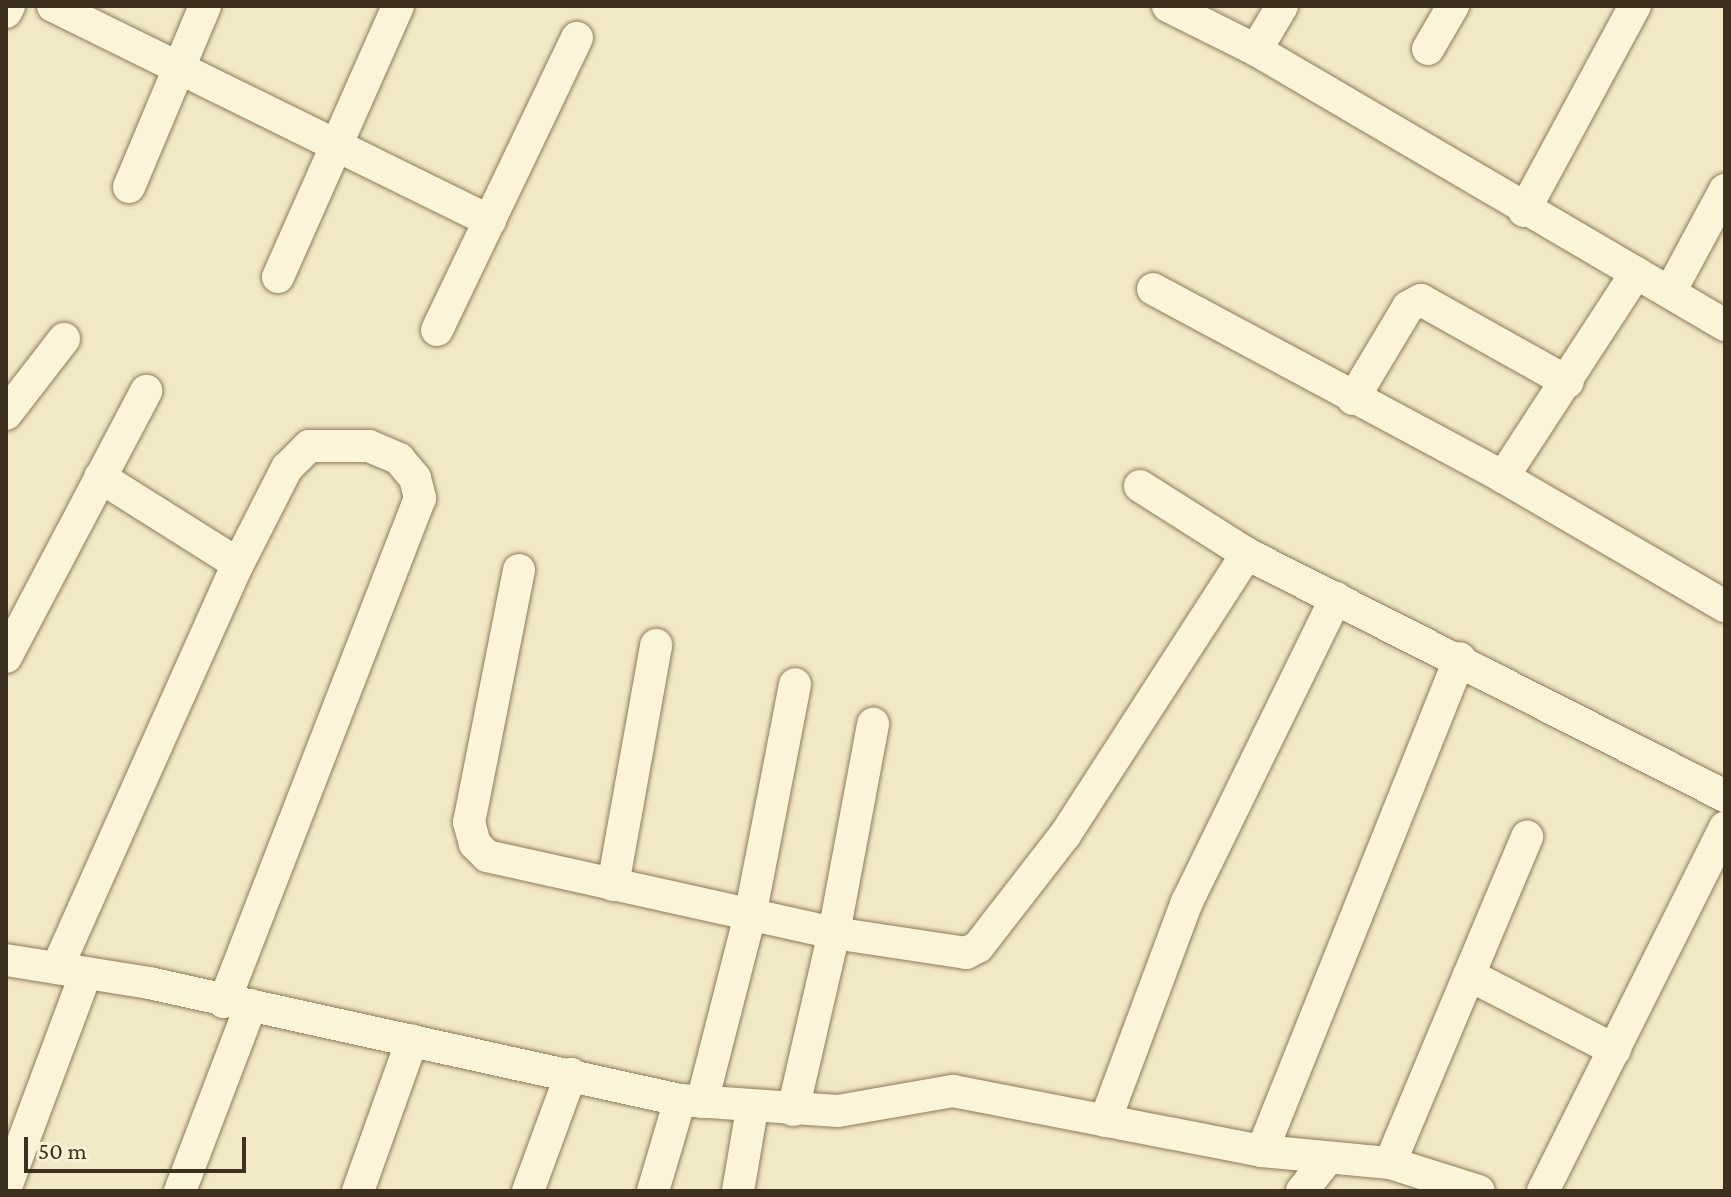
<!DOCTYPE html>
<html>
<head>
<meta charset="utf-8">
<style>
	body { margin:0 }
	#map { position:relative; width:1731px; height:1197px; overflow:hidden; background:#f1e8c5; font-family:"Crimson Pro",serif }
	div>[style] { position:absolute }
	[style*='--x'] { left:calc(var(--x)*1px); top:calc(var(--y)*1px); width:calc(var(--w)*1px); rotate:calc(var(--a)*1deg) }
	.roads { filter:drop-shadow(0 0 2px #8d7a59) drop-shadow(0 0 2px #8d7a59) }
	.street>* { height:32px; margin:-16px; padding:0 16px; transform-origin:16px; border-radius:16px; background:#fbf4d9 }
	span { translate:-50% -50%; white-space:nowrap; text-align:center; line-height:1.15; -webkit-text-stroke:7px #f8f1d5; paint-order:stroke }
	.frame { position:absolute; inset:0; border:8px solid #3d301e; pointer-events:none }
	.scale { position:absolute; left:24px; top:1137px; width:222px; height:36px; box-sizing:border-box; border:4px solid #3d301e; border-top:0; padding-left:10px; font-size:24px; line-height:28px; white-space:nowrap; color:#3d301e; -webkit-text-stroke:6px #f8f1d5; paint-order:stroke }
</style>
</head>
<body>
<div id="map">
	<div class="roads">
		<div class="street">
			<div style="--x:53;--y:6;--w:487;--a:26.2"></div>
			<div style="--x:1168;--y:6;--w:98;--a:26.6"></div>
			<div style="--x:1256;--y:50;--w:544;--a:30.39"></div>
			<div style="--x:6;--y:12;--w:7;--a:-63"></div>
			<div style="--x:1428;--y:49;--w:50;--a:-59.8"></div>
			<div style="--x:1256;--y:50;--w:51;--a:-59.4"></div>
			<div style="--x:129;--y:187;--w:196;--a:-67.2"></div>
			<div style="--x:1524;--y:211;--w:233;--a:-61.6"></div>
			<div style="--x:278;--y:277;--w:296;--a:-66.1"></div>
			<div style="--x:1153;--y:289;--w:397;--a:28.2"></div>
			<div style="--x:1503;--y:477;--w:257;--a:30.2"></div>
			<div style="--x:1670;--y:292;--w:116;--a:-61.7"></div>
			<div style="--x:437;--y:330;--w:324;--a:-64.4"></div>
			<div style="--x:1353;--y:399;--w:107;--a:-59.1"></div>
			<div style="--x:1408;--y:307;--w:15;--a:-28"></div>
			<div style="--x:1421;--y:300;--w:168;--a:29.2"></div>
			<div style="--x:6;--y:414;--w:95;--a:-52.3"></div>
			<div style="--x:100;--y:477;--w:163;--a:32.2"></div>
			<div style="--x:1503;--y:477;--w:244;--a:-56.9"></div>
			<div style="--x:1140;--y:486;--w:127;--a:32.4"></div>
			<div style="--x:1247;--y:554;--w:536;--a:26.85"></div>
			<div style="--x:519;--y:570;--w:257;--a:101.2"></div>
			<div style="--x:469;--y:822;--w:23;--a:75"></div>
			<div style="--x:475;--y:844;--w:17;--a:45"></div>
			<div style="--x:487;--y:856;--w:355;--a:12.5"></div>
			<div style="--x:834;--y:933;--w:134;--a:8.6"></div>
			<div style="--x:966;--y:953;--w:13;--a:-27"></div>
			<div style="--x:978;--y:947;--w:142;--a:-52.2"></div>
			<div style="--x:1065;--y:835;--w:335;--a:-57.1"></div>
			<div style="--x:6;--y:657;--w:301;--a:-62.2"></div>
			<div style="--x:613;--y:885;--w:244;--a:-79.8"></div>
			<div style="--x:6;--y:960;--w:145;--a:9.1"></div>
			<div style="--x:149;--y:983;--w:544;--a:12.43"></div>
			<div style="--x:680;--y:1100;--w:158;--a:4"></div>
			<div style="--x:838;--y:1111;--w:117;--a:-9.9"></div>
			<div style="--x:953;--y:1091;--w:315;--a:11"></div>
			<div style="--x:1262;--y:1151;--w:129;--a:5.4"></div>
			<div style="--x:1390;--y:1163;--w:93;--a:17.5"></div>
			<div style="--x:57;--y:968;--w:443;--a:-65.9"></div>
			<div style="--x:238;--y:564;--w:108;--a:-63"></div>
			<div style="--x:287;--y:468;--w:31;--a:-45"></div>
			<div style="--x:309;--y:446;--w:60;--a:0"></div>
			<div style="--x:369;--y:446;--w:33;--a:23"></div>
			<div style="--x:399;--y:459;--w:25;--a:50"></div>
			<div style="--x:415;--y:478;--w:21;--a:76"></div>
			<div style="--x:420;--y:498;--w:541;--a:111.25"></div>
			<div style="--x:1469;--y:975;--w:164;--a:27.2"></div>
			<div style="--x:702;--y:1102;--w:197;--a:-75.6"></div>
			<div style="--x:751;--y:911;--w:231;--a:-79"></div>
			<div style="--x:793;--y:1110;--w:182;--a:-77"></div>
			<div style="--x:834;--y:933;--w:213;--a:-79.4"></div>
			<div style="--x:1105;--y:1121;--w:232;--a:-69.5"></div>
			<div style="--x:1186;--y:904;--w:341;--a:-63.9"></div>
			<div style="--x:1262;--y:1151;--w:531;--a:-68.12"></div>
			<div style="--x:1390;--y:1163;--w:354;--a:-67.2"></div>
			<div style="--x:6;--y:1187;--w:228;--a:-69.5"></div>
			<div style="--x:180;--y:1191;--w:199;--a:-69.1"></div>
			<div style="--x:358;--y:1191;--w:160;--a:-70.3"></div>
			<div style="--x:528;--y:1191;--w:125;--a:-69.8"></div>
			<div style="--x:653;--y:1191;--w:95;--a:-73.5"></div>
			<div style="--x:738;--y:1191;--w:83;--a:-80.3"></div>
			<div style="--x:1302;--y:1191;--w:42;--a:-51.8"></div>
			<div style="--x:1543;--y:1191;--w:407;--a:-63.4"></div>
		</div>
	</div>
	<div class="frame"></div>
	<div class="scale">50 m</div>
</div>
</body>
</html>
